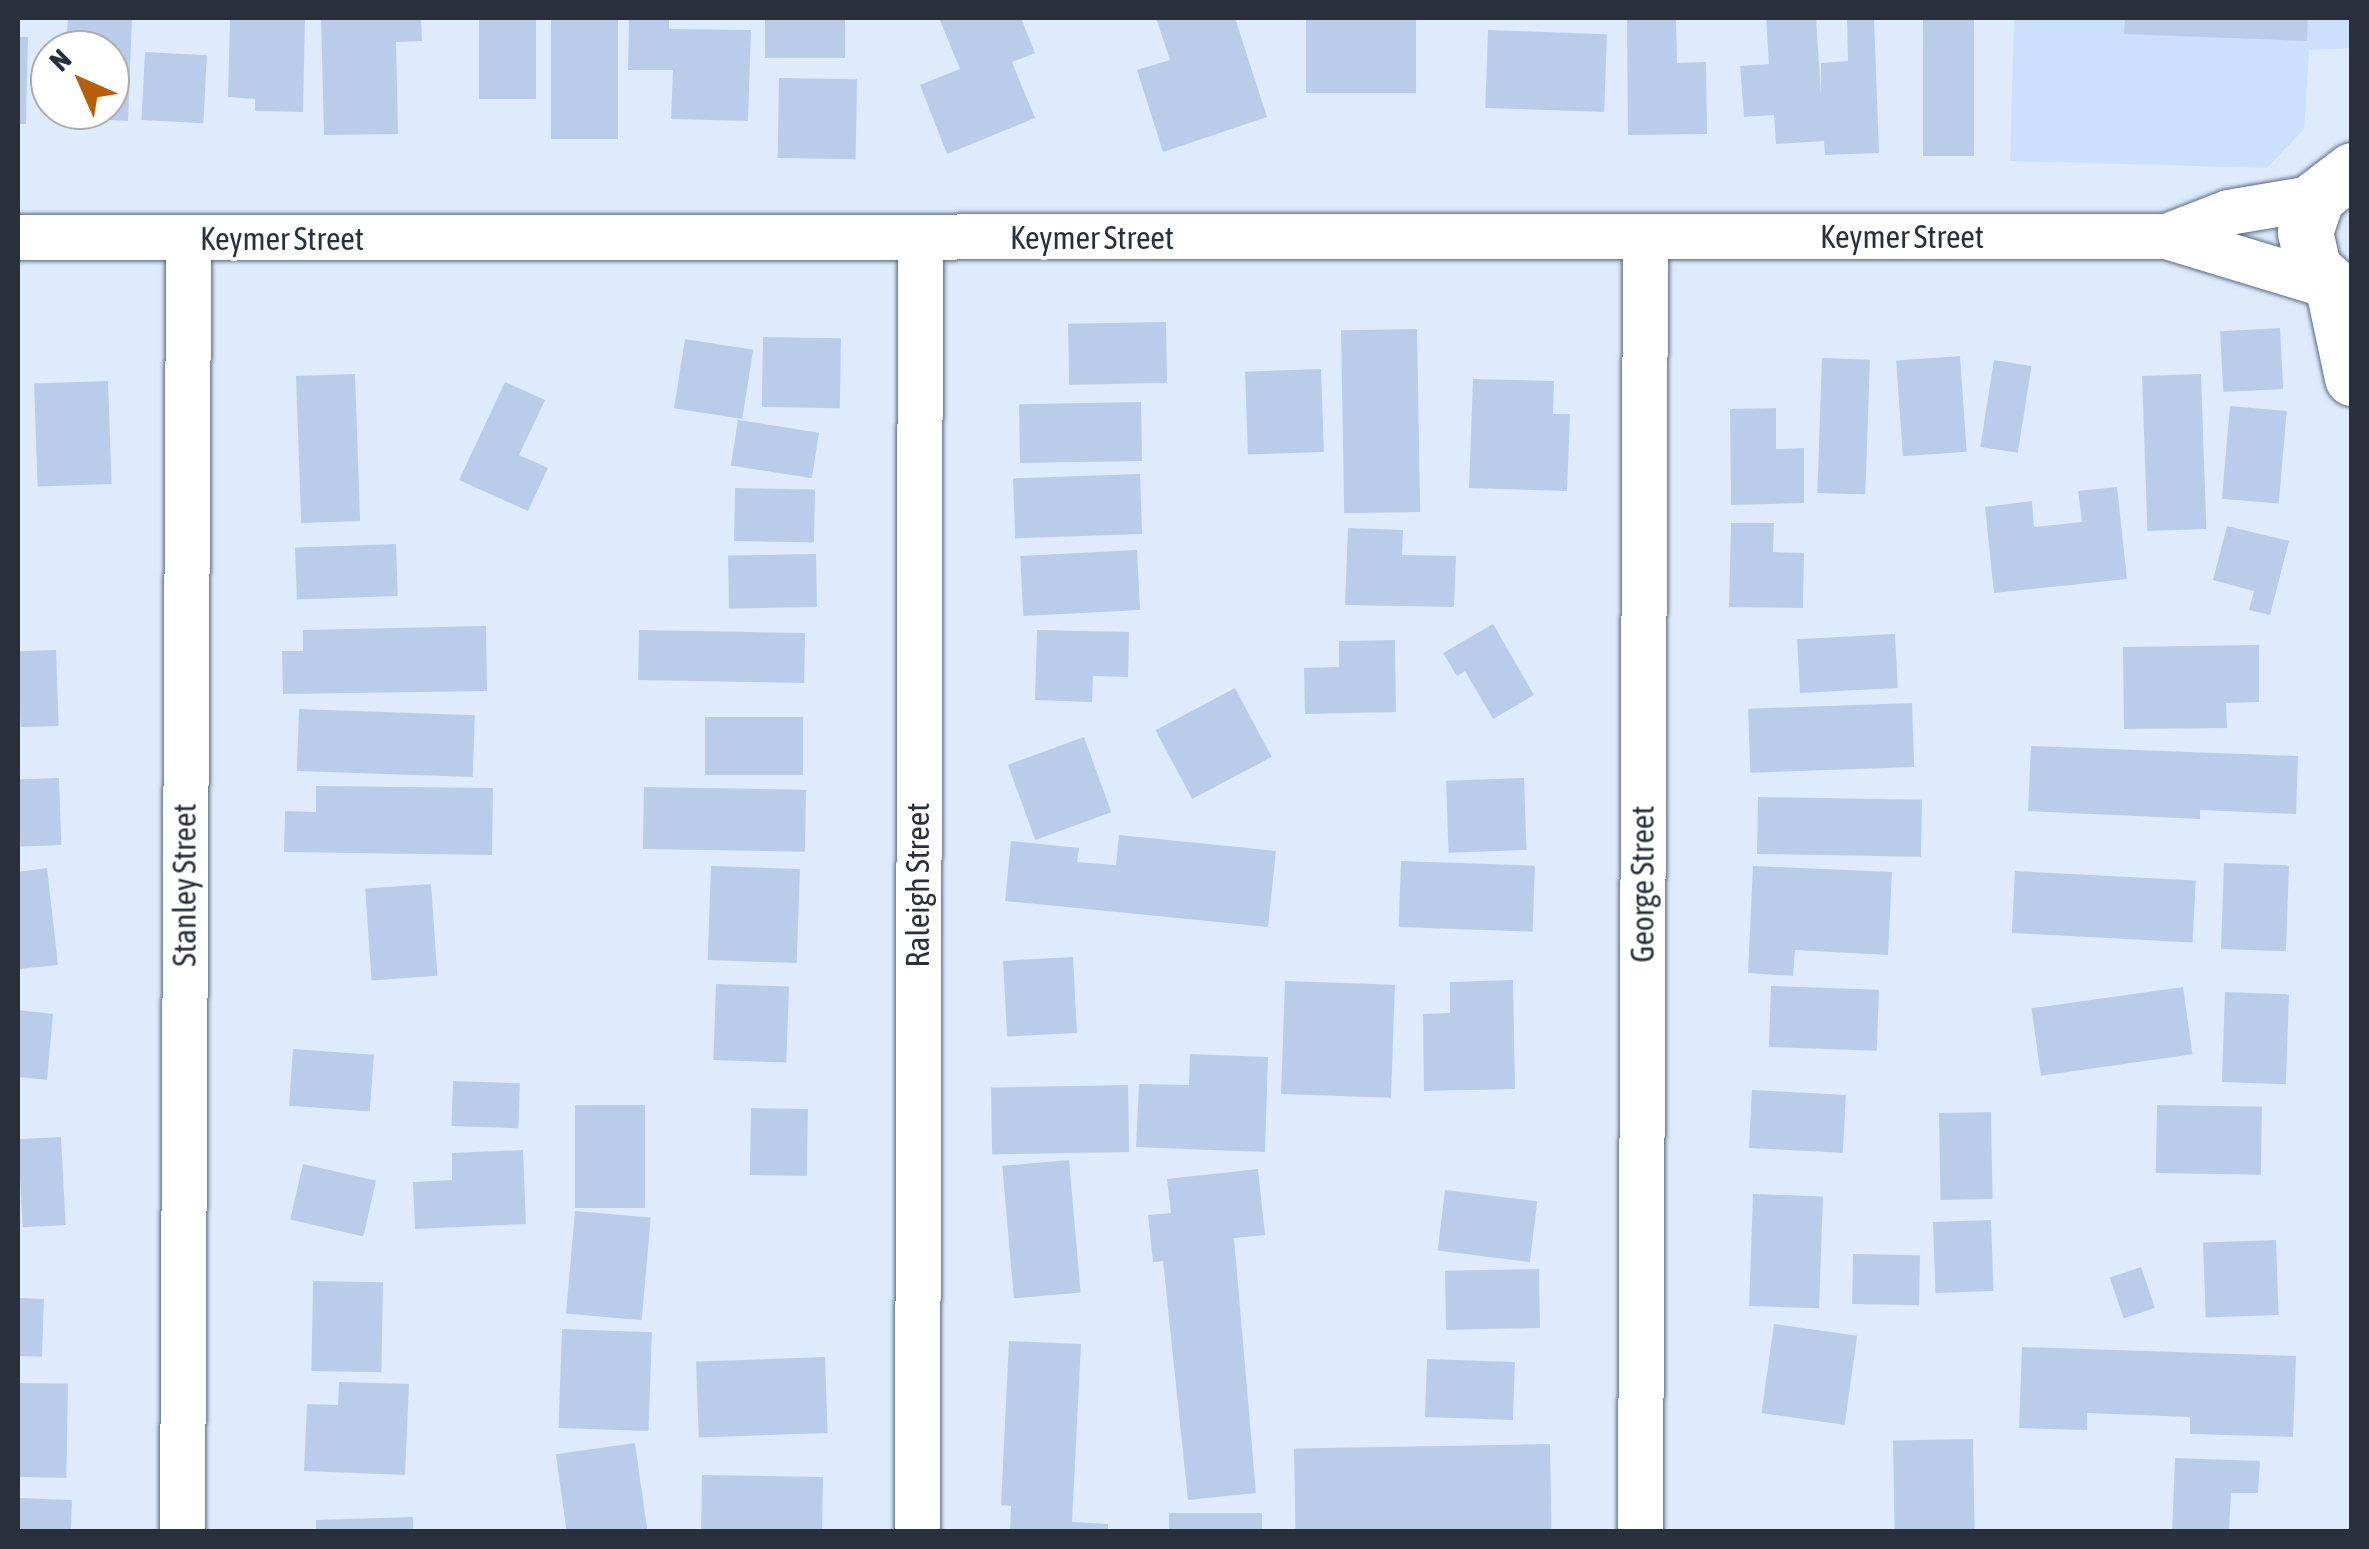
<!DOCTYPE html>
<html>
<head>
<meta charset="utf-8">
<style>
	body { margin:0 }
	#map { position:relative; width:2369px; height:1549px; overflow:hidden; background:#deebfd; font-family:"Asap Condensed",sans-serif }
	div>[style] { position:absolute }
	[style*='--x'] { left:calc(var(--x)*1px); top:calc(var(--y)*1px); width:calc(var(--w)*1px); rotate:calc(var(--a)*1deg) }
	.built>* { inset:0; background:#cbe0fd }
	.building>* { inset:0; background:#b9cdeb; transform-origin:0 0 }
	.roads { filter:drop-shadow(0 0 2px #556781) drop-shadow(0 0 2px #556781) }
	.street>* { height:45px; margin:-22.5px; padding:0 22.5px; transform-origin:22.5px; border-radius:22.5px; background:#fff }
	.secondary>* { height:55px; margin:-27.5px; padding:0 27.5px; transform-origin:27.5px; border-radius:27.5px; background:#fff }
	span { translate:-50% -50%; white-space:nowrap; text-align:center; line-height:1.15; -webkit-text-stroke:8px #fff; paint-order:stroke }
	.street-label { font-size:32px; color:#28303c }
	.frame { position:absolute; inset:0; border:20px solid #28303c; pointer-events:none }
	.north { position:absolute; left:30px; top:30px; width:100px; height:100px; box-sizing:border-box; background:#fff; border:2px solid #a9acb1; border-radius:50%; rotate:315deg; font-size:28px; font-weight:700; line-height:40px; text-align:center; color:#28303c }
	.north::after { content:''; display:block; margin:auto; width:35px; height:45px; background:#b95d08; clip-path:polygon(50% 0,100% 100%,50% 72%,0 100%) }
</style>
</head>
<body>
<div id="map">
	<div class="built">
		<div style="clip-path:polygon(2014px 18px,2351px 18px,2351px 48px,2309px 50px,2304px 129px,2267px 168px,2010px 161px)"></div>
	</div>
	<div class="building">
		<div style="clip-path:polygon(68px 18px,132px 18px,128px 121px,63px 118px,63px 110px,110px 110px,110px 50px,66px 50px)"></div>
		<div style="clip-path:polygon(230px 18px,305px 18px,303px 112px,255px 111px,255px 99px,228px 97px)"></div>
		<div style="clip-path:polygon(321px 18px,421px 18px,422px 41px,396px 42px,398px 134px,324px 135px)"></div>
		<div style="left:479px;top:18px;width:57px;height:81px"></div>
		<div style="left:551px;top:18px;width:67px;height:121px"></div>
		<div style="clip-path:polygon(629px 18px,669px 18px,669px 29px,751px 30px,748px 121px,671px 119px,673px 70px,628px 70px)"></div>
		<div style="left:765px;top:18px;width:80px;height:40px"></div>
		<div style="clip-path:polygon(939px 18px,1021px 18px,1035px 53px,1012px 62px,1035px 118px,947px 154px,920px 85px,960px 69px)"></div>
		<div style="clip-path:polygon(1156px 18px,1235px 18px,1267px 117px,1163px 152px,1137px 70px,1170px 60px)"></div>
		<div style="left:1306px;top:18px;width:110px;height:75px"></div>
		<div style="clip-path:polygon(1627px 18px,1676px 18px,1677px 63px,1706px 62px,1707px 134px,1628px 135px)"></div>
		<div style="clip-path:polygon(1766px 18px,1816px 18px,1821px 95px,1821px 63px,1848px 61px,1847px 18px,1874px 18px,1879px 153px,1825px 155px,1824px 141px,1776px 144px,1774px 115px,1744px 117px,1740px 66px,1769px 64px)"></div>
		<div style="left:1923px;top:18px;width:51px;height:138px"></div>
		<div style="clip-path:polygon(2125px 18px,2308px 18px,2307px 41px,2124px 34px)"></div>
		<div style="left:1488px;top:30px;width:119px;height:78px;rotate:2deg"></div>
		<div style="clip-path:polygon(18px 37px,28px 37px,26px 124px,18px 124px)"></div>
		<div style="left:145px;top:52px;width:62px;height:68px;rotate:3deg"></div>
		<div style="left:779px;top:78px;width:78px;height:80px;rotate:1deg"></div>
		<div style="left:1166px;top:322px;width:61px;height:98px;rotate:89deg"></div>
		<div style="left:2280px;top:328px;width:61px;height:60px;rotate:87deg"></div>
		<div style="left:1417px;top:329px;width:183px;height:76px;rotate:89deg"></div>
		<div style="left:763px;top:337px;width:78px;height:70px;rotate:1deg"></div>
		<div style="left:685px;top:339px;width:69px;height:70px;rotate:9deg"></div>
		<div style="left:1960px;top:356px;width:96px;height:64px;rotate:86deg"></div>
		<div style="left:1822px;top:358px;width:48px;height:135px;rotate:2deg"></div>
		<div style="left:1994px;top:360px;width:38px;height:88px;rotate:9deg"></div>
		<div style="left:1321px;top:369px;width:83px;height:76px;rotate:88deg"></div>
		<div style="left:355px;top:374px;width:147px;height:59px;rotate:88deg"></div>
		<div style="left:2201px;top:374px;width:155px;height:59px;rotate:88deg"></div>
		<div style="clip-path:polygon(1473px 379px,1554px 381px,1553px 414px,1570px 414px,1567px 491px,1469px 488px)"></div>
		<div style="left:108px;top:381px;width:103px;height:74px;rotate:88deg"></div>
		<div style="clip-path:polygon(505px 382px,545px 400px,519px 455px,548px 468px,528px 511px,459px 480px)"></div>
		<div style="left:1141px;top:402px;width:59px;height:122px;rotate:89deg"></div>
		<div style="left:2230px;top:406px;width:57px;height:93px;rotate:5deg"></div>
		<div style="clip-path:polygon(1776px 408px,1776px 449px,1804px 448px,1804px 503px,1731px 505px,1730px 409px)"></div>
		<div style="left:738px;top:420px;width:82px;height:46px;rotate:9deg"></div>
		<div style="left:1140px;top:474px;width:60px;height:127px;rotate:88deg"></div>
		<div style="clip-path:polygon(2117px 487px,2127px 579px,1994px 593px,1985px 507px,2032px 501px,2034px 527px,2082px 522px,2078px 491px)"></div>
		<div style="left:735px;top:488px;width:80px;height:53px;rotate:1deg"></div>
		<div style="clip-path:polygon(1731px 523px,1774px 523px,1773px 552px,1804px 553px,1803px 608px,1729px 607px)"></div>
		<div style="clip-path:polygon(2227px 526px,2289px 541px,2270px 615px,2249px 610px,2254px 591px,2213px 580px)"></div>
		<div style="clip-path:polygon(1348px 528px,1403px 530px,1402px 555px,1456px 556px,1454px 607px,1345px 605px)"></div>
		<div style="left:396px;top:544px;width:52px;height:101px;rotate:88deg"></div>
		<div style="left:1137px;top:550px;width:60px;height:117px;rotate:87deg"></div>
		<div style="left:816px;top:554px;width:53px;height:88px;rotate:89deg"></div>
		<div style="clip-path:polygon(1493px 624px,1534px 695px,1493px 719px,1465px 671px,1457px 676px,1443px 653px)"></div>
		<div style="clip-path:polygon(486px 626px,487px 691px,283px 694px,282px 651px,303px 651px,303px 630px)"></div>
		<div style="left:639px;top:630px;width:166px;height:50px;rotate:1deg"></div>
		<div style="clip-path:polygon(1037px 630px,1129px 632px,1128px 677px,1093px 676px,1092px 702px,1035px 700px)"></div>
		<div style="left:1895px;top:634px;width:54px;height:98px;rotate:87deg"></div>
		<div style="clip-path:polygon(1395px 640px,1396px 712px,1305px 714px,1304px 668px,1339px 667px,1339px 641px)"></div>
		<div style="clip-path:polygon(2259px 645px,2259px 702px,2226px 703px,2227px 728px,2124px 729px,2123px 647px)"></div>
		<div style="left:56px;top:650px;width:76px;height:38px;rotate:88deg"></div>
		<div style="left:1235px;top:688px;width:78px;height:90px;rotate:62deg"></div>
		<div style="left:1912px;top:703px;width:64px;height:164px;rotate:88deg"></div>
		<div style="left:299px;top:709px;width:176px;height:62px;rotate:2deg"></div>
		<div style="left:705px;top:717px;width:98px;height:58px"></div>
		<div style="left:1084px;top:737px;width:80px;height:81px;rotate:70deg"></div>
		<div style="clip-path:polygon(2031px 746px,2298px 756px,2296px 814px,2200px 810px,2200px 819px,2028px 811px)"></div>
		<div style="left:59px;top:778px;width:67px;height:41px;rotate:88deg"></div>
		<div style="left:1524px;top:778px;width:72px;height:78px;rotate:88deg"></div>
		<div style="clip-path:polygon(316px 786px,493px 788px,492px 855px,284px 852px,285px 811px,316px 812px)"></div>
		<div style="left:644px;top:787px;width:162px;height:62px;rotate:1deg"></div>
		<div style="left:1758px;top:797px;width:164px;height:57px;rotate:1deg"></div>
		<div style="clip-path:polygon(1119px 835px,1276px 851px,1268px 927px,1005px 901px,1011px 841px,1079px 848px,1077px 862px,1116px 865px)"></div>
		<div style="left:1401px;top:861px;width:134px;height:66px;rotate:2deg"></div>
		<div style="left:2224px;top:863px;width:65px;height:86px;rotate:2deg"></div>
		<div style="left:711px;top:866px;width:89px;height:94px;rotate:2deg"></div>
		<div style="clip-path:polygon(1753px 866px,1892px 872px,1888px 955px,1795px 950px,1793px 976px,1748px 973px)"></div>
		<div style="clip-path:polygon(47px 868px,58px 965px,18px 969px,18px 872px)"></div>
		<div style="left:2015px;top:871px;width:181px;height:62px;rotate:3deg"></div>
		<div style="left:431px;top:884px;width:92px;height:66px;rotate:86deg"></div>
		<div style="left:1073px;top:957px;width:76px;height:70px;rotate:87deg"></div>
		<div style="clip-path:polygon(1513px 980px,1515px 1089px,1424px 1091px,1423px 1014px,1450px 1013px,1450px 982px)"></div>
		<div style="left:1285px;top:981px;width:110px;height:113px;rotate:2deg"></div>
		<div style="left:716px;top:984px;width:73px;height:76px;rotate:2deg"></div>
		<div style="left:1771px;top:986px;width:108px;height:61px;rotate:2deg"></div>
		<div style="left:2183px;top:987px;width:68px;height:153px;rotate:82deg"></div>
		<div style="left:2225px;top:992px;width:64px;height:90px;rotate:2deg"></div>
		<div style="clip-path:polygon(18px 1010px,53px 1014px,47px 1080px,18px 1077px)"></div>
		<div style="left:293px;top:1049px;width:81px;height:57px;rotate:4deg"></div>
		<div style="clip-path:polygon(1190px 1054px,1268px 1057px,1265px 1152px,1136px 1147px,1139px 1084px,1189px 1085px)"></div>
		<div style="left:453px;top:1081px;width:67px;height:45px;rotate:2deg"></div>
		<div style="left:1128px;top:1085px;width:67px;height:137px;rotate:89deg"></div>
		<div style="left:1752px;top:1090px;width:94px;height:58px;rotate:3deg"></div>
		<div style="left:575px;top:1105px;width:70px;height:103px"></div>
		<div style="left:2157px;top:1105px;width:105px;height:68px;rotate:1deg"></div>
		<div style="left:751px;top:1108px;width:57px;height:67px;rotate:1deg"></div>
		<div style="left:1991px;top:1112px;width:87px;height:52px;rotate:89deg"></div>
		<div style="left:61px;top:1137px;width:88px;height:43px;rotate:87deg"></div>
		<div style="clip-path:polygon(523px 1150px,526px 1224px,415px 1229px,413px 1182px,452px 1180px,452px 1153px)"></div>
		<div style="left:1069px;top:1160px;width:133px;height:67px;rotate:85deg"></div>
		<div style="left:303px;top:1164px;width:75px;height:57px;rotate:13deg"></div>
		<div style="clip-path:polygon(1258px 1169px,1265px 1235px,1234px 1238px,1256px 1493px,1188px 1500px,1163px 1261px,1153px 1262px,1148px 1215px,1171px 1213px,1167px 1179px)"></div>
		<div style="left:1445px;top:1190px;width:93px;height:61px;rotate:7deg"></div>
		<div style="left:1753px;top:1194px;width:70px;height:112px;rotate:2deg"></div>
		<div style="left:575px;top:1211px;width:76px;height:103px;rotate:5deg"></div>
		<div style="left:1991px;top:1220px;width:71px;height:58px;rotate:88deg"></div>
		<div style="left:2276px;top:1240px;width:75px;height:73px;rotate:88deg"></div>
		<div style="left:1853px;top:1254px;width:67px;height:50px;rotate:1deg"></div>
		<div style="left:2141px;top:1267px;width:43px;height:33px;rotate:71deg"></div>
		<div style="left:1539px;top:1269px;width:59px;height:94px;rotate:89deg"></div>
		<div style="left:313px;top:1281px;width:70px;height:90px;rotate:1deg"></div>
		<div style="left:18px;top:1298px;width:26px;height:58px;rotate:2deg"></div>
		<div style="left:1774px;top:1324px;width:84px;height:90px;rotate:8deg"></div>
		<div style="left:562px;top:1329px;width:90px;height:99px;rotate:2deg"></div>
		<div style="clip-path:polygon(1009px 1341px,1081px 1344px,1072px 1522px,1108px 1524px,1108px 1532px,1010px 1532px,1011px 1506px,1001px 1505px)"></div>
		<div style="clip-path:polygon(2022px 1347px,2296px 1356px,2293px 1437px,2190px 1434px,2190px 1417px,2087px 1413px,2087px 1430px,2019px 1428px)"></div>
		<div style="left:825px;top:1357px;width:76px;height:129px;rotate:88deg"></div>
		<div style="left:1427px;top:1359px;width:88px;height:58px;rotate:2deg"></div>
		<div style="clip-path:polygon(339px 1382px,409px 1384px,405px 1475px,304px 1471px,307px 1404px,338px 1405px)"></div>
		<div style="left:18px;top:1383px;width:50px;height:94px;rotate:1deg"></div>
		<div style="left:1973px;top:1439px;width:93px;height:80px;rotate:89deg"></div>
		<div style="left:635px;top:1443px;width:90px;height:80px;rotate:82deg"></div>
		<div style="left:1550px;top:1444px;width:88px;height:256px;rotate:89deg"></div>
		<div style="clip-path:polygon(2175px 1458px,2260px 1461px,2258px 1493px,2231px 1493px,2229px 1532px,2172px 1532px)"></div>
		<div style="left:702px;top:1475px;width:121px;height:57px;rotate:1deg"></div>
		<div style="left:18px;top:1498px;width:54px;height:34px;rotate:2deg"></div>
		<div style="left:1169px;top:1513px;width:93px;height:19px"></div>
		<div style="clip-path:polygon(413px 1517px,413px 1532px,316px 1532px,316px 1520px)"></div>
	</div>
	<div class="roads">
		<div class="street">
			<div style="--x:2166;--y:236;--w:66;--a:-21.2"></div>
			<div style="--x:2228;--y:212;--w:90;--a:-9.6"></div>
			<div style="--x:18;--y:237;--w:2148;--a:-0.03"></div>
			<div style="--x:2166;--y:236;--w:165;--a:16.9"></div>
			<div style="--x:182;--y:1532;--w:1293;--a:-89.73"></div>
			<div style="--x:917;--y:1532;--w:1294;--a:-89.87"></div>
			<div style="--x:1640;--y:1532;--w:1296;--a:-89.78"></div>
		</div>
		<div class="secondary">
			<div style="--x:2352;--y:170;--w:44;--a:142.4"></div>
			<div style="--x:2317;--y:197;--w:37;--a:109"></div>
			<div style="--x:2305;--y:232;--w:37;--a:77"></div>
			<div style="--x:2313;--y:268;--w:52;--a:41.1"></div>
			<div style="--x:2334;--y:293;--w:87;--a:78"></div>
		</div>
	</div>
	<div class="street-label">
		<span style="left:1902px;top:237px">Keymer Street</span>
		<span style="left:1092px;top:238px">Keymer Street</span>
		<span style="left:282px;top:239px">Keymer Street</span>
		<span style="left:1643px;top:884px;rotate:-90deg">George Street</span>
		<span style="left:185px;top:885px;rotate:-90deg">Stanley Street</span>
		<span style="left:918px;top:885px;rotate:-90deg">Raleigh Street</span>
	</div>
	<div class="frame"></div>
	<div class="north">N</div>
</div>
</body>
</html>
